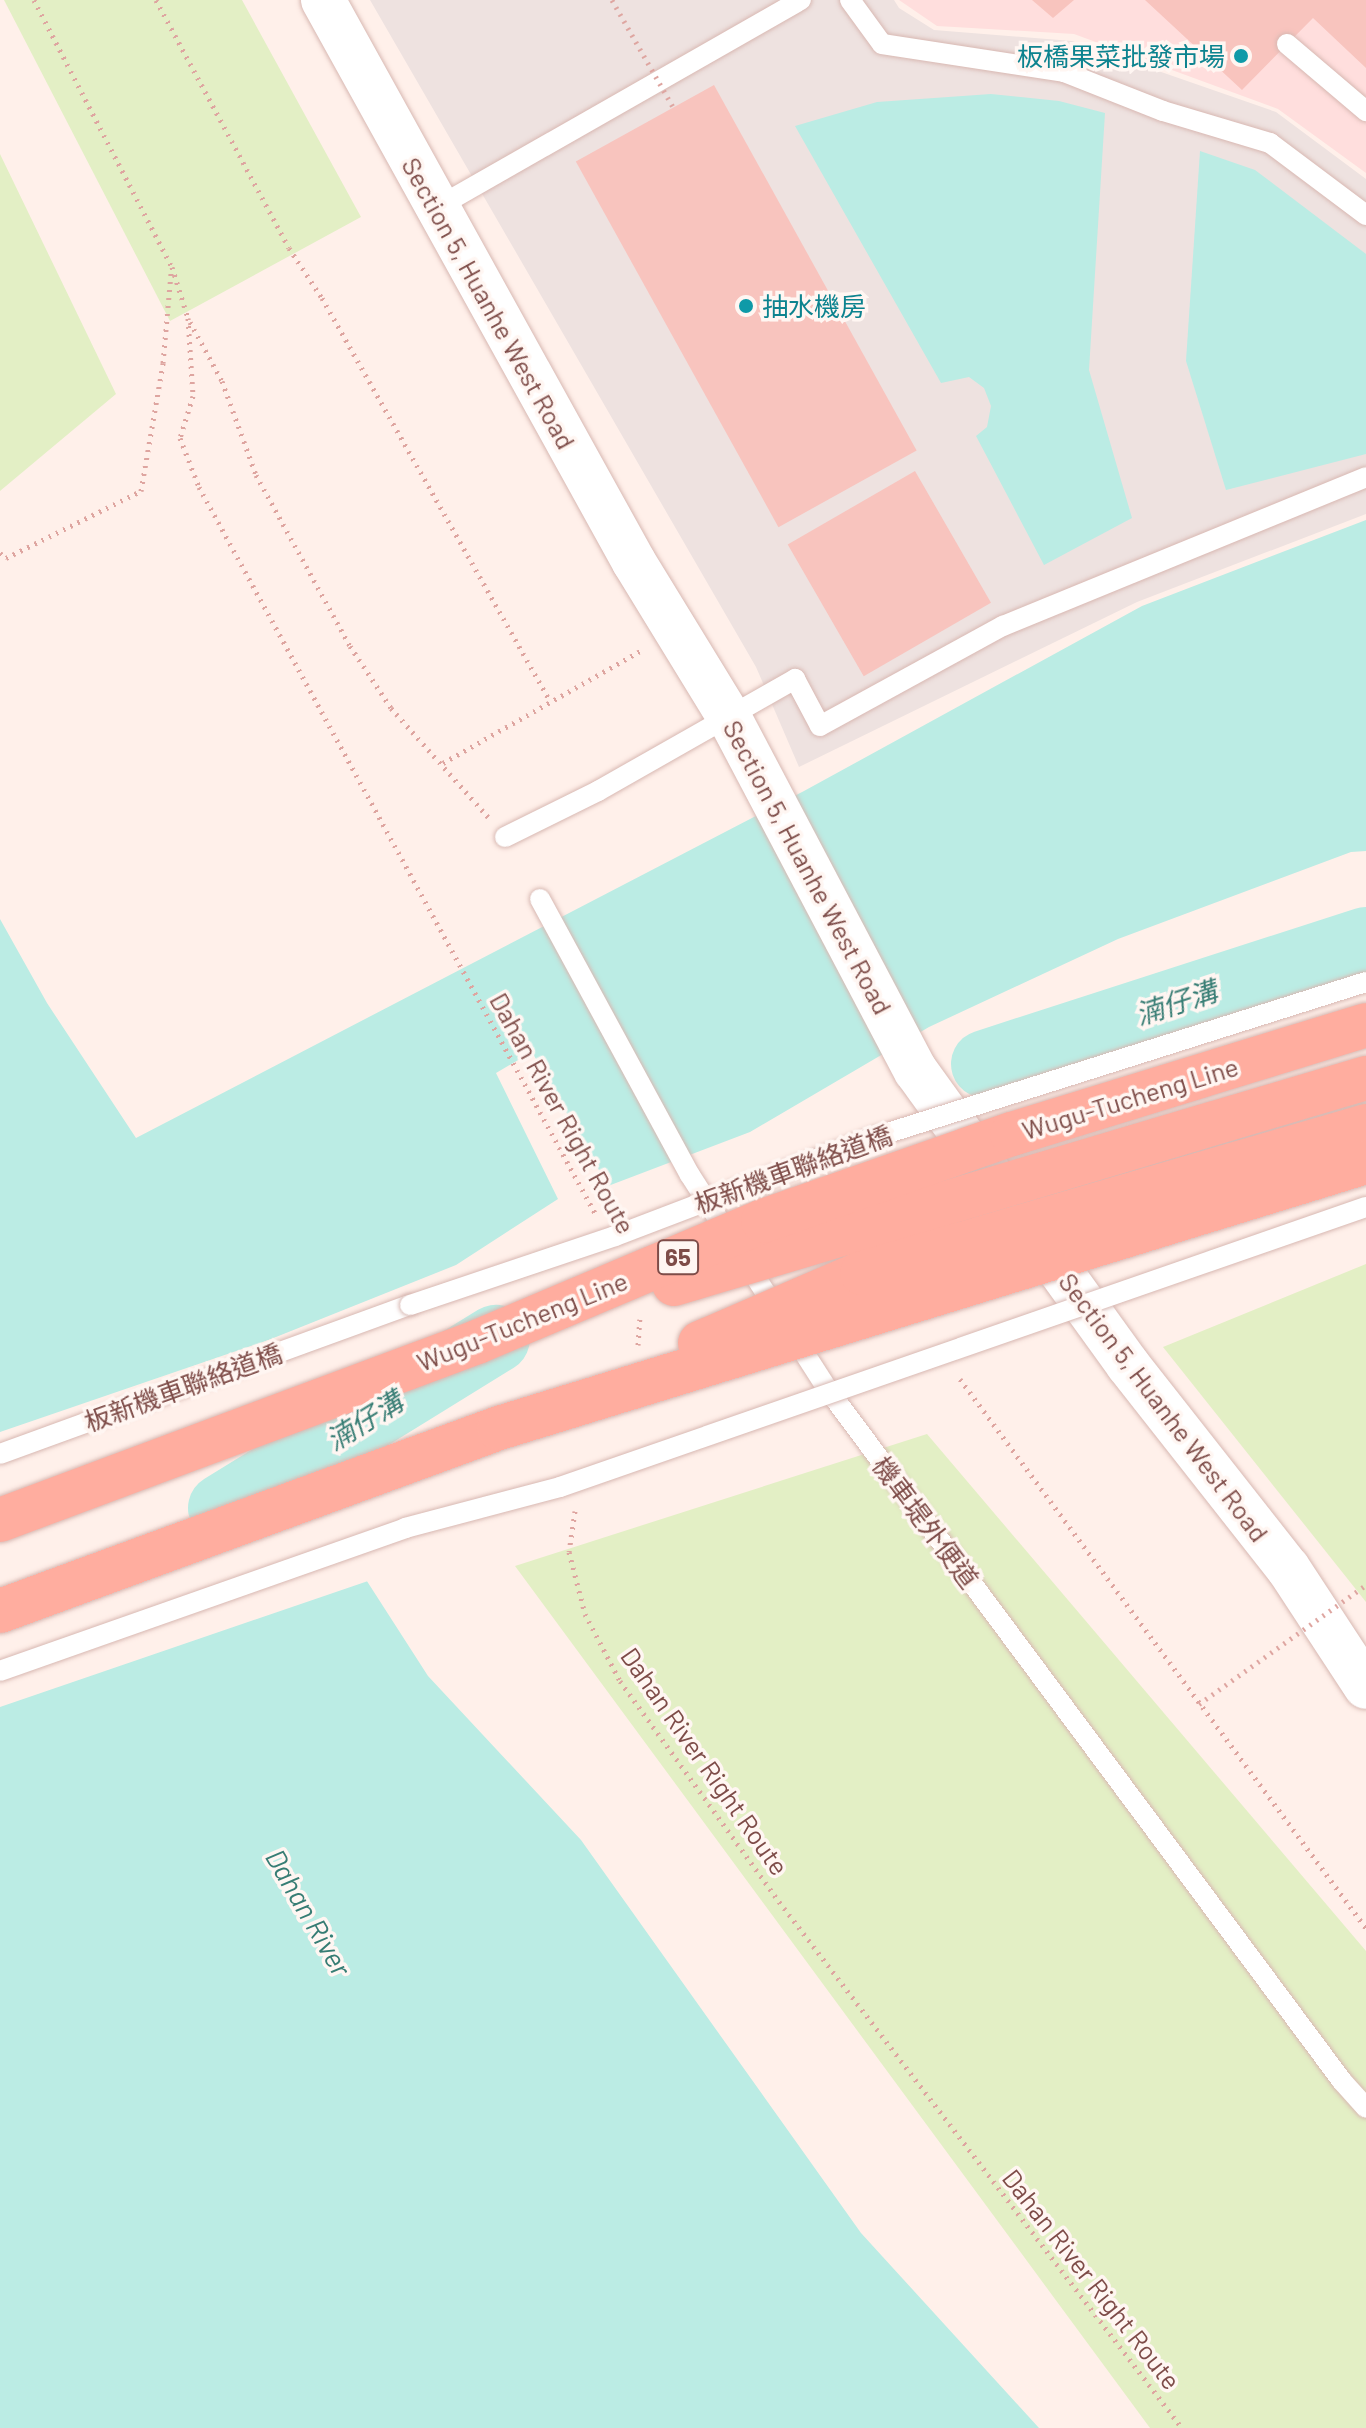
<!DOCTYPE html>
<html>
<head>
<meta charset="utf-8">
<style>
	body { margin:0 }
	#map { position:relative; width:1366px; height:2428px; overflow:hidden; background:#fff0ea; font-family:Barlow,"Noto Sans TC",sans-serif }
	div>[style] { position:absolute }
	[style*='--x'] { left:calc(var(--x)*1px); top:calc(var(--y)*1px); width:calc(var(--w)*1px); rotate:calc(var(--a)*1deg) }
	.commercial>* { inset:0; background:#ffdedd }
	.industrial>* { inset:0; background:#eee2e0 }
	.green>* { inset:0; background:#e3efc5 }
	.water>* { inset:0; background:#bbece4 }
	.pier>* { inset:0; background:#fff0ea }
	.river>* { height:68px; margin:-34px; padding:0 34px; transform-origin:34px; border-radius:34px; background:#bbece4 }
	.building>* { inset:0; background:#f8c4be; transform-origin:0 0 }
	.path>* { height:5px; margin-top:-2.5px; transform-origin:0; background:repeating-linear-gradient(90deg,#dea5a0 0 2px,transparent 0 8px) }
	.roads { filter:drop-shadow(0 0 2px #d8b8b2) drop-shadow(0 0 2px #d8b8b2) }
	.service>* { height:20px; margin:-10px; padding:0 10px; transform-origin:10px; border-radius:10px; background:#fff }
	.tertiary>* { height:44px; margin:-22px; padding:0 22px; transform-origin:22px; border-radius:22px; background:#fff }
	.path-bridge>* { height:5px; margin-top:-2.5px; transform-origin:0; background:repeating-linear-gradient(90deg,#dea5a0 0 2px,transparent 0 8px) }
	.bridges { filter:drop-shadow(0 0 2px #d8b8b2) drop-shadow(0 0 2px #d8b8b2) }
	.service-bridge>* { height:20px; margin:-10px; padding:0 10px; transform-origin:10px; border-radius:10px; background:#fff }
	.trunk-bridge>* { height:44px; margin:-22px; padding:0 22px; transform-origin:22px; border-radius:22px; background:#ffad9f }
	.dots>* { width:22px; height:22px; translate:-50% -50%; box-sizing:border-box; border:4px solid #fff6f2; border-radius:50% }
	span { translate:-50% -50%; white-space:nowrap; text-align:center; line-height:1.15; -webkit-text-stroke:7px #fff6f2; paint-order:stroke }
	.shield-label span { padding:2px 6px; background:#fff6f2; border:2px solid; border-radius:6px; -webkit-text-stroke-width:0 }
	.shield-label { font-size:24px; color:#7e4c48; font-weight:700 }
	.culture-label { font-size:26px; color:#0d838f }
	.right { translate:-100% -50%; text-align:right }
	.left { translate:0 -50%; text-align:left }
	.street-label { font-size:26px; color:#7e4c48 }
	.water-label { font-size:28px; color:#377d74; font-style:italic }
</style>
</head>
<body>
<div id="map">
	<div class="commercial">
		<div style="clip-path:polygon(899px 0,1366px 0,1366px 173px,1278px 109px,1074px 34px,937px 26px)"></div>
	</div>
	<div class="industrial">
		<div style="clip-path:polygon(370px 0,894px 0,899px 8px,934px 30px,1072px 41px,1276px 112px,1366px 179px,1366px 514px,1137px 602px,799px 767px,756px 667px)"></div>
	</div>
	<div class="green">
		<div style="clip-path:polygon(4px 0,242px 0,361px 217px,170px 321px)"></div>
		<div style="clip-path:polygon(0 154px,116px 394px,0 491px)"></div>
		<div style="clip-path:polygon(1366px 1264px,1366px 1602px,1163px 1347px)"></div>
		<div style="clip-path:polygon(927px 1434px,1366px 1951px,1366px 2428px,1150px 2428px,515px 1566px)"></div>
	</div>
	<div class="water">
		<div style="clip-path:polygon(991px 94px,1059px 101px,1105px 113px,1089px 370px,1132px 518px,1044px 565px,976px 436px,987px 427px,991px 406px,984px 388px,969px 377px,941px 383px,795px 126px,877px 102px)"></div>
		<div style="clip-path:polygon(1200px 151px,1255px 170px,1366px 254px,1366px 454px,1226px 490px,1186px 361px)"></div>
		<div style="clip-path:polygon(1366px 520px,1366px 851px,1351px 852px,1118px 939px,929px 1027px,750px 1132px,608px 1186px,532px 1052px,496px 1073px,558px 1199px,456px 1265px,256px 1345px,257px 1359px,336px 1533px,428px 1676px,581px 1840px,861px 2233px,1039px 2428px,0 2428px,0 919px,47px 1003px,136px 1138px,804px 791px,1142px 606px)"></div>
	</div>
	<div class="pier">
		<div style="clip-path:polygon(365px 1307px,260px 1348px,261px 1358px,339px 1531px,371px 1580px,0 1707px,0 1432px)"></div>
	</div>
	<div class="river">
		<div style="--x:985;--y:1064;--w:400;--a:-17.9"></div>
		<div style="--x:222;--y:1508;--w:322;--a:-31.7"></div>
	</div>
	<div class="building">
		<div style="clip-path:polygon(1032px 0,1074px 0,1053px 18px)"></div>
		<div style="clip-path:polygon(1145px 0,1366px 0,1366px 68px,1313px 18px,1242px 90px)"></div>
		<div style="left:714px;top:85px;width:418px;height:158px;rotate:61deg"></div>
		<div style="left:915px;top:471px;width:152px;height:147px;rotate:60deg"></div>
	</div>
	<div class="path">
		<div style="--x:34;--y:0;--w:301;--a:62.7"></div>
		<div style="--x:172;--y:267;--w:53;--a:72.6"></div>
		<div style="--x:188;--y:318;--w:78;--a:86.3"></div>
		<div style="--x:193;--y:396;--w:44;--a:107.2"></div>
		<div style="--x:180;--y:438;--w:53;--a:68.8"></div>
		<div style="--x:199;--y:487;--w:827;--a:61.39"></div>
		<div style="--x:156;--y:0;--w:281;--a:61.8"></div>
		<div style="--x:289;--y:248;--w:60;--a:56.6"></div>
		<div style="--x:322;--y:298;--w:463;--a:60.5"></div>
		<div style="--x:190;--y:322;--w:67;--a:61.5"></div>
		<div style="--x:222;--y:381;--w:100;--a:70.1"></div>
		<div style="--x:256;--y:475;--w:195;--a:61.2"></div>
		<div style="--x:350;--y:646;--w:74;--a:56.5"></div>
		<div style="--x:391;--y:708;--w:146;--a:48.3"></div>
		<div style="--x:0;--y:553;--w:8;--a:40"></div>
		<div style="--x:6;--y:558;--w:151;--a:-26.4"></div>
		<div style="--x:141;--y:491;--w:130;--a:-80.2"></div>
		<div style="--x:163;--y:363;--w:90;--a:-84.9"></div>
		<div style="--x:443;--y:763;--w:227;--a:-29.6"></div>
		<div style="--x:638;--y:1345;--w:26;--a:-86"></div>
		<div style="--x:960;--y:1379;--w:683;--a:53.52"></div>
		<div style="--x:575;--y:1511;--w:41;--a:98.3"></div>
		<div style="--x:569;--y:1552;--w:64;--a:75.5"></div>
		<div style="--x:585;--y:1614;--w:76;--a:62.4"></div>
		<div style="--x:620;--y:1681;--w:280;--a:54.2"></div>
		<div style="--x:784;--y:1908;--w:655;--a:52.57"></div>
	</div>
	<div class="roads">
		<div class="service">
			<div style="--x:850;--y:0;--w:54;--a:54"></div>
			<div style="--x:882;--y:44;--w:184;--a:8.7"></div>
			<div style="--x:1064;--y:72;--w:106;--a:21.5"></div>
			<div style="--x:1163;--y:111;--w:112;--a:16.7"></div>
			<div style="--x:1270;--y:143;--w:120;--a:36.9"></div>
			<div style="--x:1287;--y:44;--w:104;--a:40.3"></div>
			<div style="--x:436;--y:208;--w:420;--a:-29.7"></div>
			<div style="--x:505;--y:837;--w:104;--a:-26.3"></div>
			<div style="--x:598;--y:791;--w:227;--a:-29.6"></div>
			<div style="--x:795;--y:679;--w:53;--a:62"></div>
			<div style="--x:820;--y:726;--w:209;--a:-28.7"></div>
			<div style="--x:1003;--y:626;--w:392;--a:-22.3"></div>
			<div style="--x:540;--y:899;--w:314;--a:61.5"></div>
			<div style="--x:690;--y:1175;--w:252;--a:57.3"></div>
			<div style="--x:826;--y:1387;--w:865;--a:53.37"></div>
			<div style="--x:1342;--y:2081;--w:36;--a:48"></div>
			<div style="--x:0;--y:1454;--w:436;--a:-20"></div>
		</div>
		<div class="tertiary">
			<div style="--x:323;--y:0;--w:642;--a:61.04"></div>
			<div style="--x:634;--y:562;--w:182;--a:58.5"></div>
			<div style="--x:729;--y:717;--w:400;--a:62.2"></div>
			<div style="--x:916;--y:1071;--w:362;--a:54.2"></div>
			<div style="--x:1128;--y:1365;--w:258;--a:51.8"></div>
			<div style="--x:1288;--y:1568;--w:142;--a:56.8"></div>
		</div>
	</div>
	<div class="path-bridge">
		<div style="--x:612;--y:0;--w:123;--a:60.3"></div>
		<div style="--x:1199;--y:1704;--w:205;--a:-35.5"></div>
	</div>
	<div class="bridges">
		<div class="service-bridge">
			<div style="--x:410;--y:1305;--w:216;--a:-18.6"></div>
			<div style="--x:615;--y:1236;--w:275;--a:-20.9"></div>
			<div style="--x:872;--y:1138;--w:518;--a:-17.53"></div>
			<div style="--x:0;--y:1671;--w:430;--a:-19.4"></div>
			<div style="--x:405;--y:1528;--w:160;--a:-14.8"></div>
			<div style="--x:560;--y:1487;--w:853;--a:-19.16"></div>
		</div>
		<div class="trunk-bridge">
			<div style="--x:674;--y:1284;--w:722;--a:-16.58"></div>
			<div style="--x:700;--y:1343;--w:176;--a:-23.4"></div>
			<div style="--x:862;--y:1273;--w:525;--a:-16.26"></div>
			<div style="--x:0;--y:1520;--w:509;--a:-20.46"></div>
			<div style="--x:477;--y:1342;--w:311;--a:-22.9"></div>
			<div style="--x:763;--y:1221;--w:264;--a:-19.3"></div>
			<div style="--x:1012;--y:1134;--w:370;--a:-17.1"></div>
			<div style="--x:0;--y:1611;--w:531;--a:-20.14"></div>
			<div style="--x:499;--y:1428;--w:907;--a:-17.06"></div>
		</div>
	</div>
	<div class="dots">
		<div style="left:1241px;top:56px;background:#0f9aa8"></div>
		<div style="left:746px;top:306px;background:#0f9aa8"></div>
	</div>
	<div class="shield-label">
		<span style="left:678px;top:1257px">65</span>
	</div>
	<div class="culture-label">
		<span class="right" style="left:1225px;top:56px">板橋果菜批發市場</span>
		<span class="left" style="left:762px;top:306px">抽水機房</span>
	</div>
	<div class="street-label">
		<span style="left:489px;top:303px;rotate:61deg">Section 5, Huanhe West Road</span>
		<span style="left:808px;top:867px;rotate:62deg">Section 5, Huanhe West Road</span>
		<span style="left:1130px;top:1098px;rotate:-17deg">Wugu-Tucheng Line</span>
		<span style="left:563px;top:1113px;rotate:61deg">Dahan River Right Route</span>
		<span style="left:793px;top:1169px;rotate:-20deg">板新機車聯絡道橋</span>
		<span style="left:522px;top:1321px;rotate:-22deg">Wugu-Tucheng Line</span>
		<span style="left:183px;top:1387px;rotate:-20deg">板新機車聯絡道橋</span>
		<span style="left:1164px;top:1407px;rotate:53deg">Section 5, Huanhe West Road</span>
		<span style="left:926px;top:1522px;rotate:53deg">機車堤外便道</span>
		<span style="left:705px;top:1761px;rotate:55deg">Dahan River Right Route</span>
		<span style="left:1092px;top:2279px;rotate:52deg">Dahan River Right Route</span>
	</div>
	<div class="water-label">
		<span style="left:1176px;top:1002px;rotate:-18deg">湳仔溝</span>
		<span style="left:364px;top:1420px;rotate:-32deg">湳仔溝</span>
		<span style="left:309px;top:1912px;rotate:60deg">Dahan River</span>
	</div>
</div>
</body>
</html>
